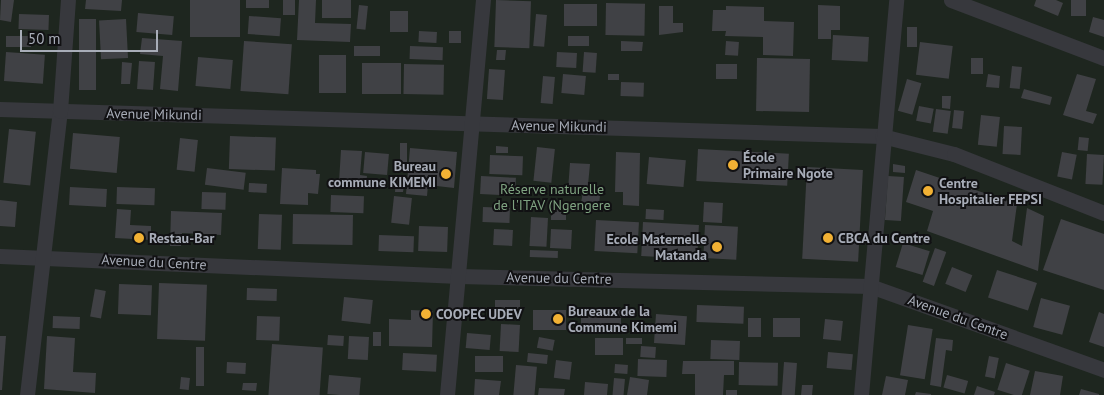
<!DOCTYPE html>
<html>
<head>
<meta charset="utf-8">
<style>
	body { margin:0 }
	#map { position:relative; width:1104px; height:395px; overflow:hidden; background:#161618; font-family:"PT Sans",sans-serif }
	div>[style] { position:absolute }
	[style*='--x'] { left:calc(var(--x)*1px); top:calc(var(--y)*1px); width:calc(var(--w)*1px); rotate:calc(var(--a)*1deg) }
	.green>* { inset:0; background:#1e261f; transform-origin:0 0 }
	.building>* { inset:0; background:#404145; transform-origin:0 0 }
	.street>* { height:15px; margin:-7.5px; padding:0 7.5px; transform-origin:7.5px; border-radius:7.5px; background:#37383d }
	.dots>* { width:14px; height:14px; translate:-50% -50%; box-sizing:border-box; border:2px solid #111113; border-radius:50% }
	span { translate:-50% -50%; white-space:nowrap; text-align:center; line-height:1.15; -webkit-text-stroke:4px #111113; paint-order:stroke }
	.street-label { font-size:14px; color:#a8adb8 }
	.poi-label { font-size:14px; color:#a8adb8; font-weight:700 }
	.left { translate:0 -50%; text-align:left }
	.right { translate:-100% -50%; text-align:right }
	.park-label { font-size:14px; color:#7fa381 }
	.scale { position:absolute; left:20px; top:30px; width:138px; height:22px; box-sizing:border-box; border:2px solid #a8adb8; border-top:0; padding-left:6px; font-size:15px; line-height:18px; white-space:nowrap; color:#a8adb8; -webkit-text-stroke:4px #111113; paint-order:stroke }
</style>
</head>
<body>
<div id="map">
	<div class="green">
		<div style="left:0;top:0;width:1104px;height:395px"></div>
	</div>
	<div class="building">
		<div style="clip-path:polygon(1px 0,14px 0,11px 22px,0 20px)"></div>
		<div style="clip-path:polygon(86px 0,122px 0,121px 11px,85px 9px)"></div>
		<div style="left:190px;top:0;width:50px;height:37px"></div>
		<div style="left:246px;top:0;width:23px;height:8px"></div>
		<div style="left:283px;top:0;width:12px;height:15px"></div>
		<div style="clip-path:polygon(299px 0,316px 0,315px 23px,351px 24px,350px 42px,297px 40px)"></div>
		<div style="left:322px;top:0;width:29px;height:18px"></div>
		<div style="left:496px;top:0;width:35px;height:47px;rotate:2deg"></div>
		<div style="clip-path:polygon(1036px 0,1056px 0,1063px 3px,1058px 16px,1034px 6px)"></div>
		<div style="left:1071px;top:0;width:15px;height:16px"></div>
		<div style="left:606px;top:3px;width:39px;height:32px;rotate:1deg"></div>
		<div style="left:564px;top:4px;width:33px;height:22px"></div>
		<div style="left:359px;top:5px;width:9px;height:24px;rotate:6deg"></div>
		<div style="clip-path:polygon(818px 5px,840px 6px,840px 30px,831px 30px,831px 39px,818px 39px)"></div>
		<div style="clip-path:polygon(659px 6px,673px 6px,673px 23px,683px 23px,683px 32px,659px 35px)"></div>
		<div style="clip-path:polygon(726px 6px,764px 7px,764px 21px,794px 22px,793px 56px,763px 55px,763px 37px,725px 36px,726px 31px,712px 31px,713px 10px,726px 10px)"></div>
		<div style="left:390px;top:11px;width:18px;height:21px"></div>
		<div style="left:138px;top:13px;width:36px;height:19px;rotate:5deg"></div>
		<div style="left:19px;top:14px;width:30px;height:15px;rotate:2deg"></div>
		<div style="left:536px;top:14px;width:11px;height:32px;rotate:5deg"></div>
		<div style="left:249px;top:16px;width:32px;height:18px;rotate:4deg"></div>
		<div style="clip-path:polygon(1093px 17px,1104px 20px,1104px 37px,1089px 32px)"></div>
		<div style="left:79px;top:19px;width:17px;height:71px"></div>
		<div style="left:126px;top:19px;width:39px;height:27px;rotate:87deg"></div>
		<div style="left:907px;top:27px;width:10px;height:20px"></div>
		<div style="left:419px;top:31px;width:18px;height:11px;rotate:3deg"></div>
		<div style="left:449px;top:31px;width:12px;height:12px"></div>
		<div style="left:833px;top:35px;width:36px;height:25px;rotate:3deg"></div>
		<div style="left:6px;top:36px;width:25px;height:11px"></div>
		<div style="left:568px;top:36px;width:21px;height:10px"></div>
		<div style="clip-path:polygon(142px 38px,182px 41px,178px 91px,160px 89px,163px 56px,140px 54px)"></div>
		<div style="left:244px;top:41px;width:48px;height:50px;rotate:4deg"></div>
		<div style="clip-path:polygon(621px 41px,643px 42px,642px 51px,621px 51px)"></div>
		<div style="left:726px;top:41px;width:13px;height:14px;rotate:4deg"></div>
		<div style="left:920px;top:42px;width:33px;height:33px;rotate:7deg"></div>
		<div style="left:354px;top:46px;width:26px;height:10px"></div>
		<div style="left:410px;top:46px;width:33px;height:13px;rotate:2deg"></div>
		<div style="clip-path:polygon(497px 50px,506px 50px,505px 60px,496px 60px)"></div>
		<div style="left:6px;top:52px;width:39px;height:29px;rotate:4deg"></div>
		<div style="left:557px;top:52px;width:20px;height:15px;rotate:3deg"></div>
		<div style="left:584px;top:52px;width:13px;height:20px;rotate:4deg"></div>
		<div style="left:319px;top:55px;width:27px;height:38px"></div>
		<div style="left:198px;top:57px;width:35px;height:29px;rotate:5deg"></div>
		<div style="left:757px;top:58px;width:53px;height:53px;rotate:1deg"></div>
		<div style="left:971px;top:58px;width:12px;height:16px"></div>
		<div style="left:139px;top:61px;width:16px;height:28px;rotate:4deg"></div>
		<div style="clip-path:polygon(122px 62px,132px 63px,130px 84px,121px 84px)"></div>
		<div style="left:362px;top:63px;width:39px;height:31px"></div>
		<div style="left:404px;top:64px;width:40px;height:30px;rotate:1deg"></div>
		<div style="left:716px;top:64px;width:21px;height:15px"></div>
		<div style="left:1012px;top:66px;width:10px;height:22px;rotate:6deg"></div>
		<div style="left:489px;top:69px;width:16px;height:30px;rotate:4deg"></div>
		<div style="left:563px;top:74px;width:23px;height:19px;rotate:5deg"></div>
		<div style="left:608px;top:74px;width:11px;height:6px"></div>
		<div style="clip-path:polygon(988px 74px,1000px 76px,999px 88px,986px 87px)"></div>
		<div style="clip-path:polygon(1077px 74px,1096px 79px,1086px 111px,1097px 114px,1093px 124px,1063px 115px)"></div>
		<div style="left:543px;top:76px;width:12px;height:27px;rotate:5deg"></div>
		<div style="left:907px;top:79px;width:15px;height:33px;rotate:16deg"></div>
		<div style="left:621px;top:82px;width:23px;height:14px;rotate:2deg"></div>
		<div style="clip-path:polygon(1024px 89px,1052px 97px,1050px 105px,1021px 98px)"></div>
		<div style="clip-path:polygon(942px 96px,951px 96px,950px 109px,942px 108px)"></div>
		<div style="left:919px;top:106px;width:15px;height:15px;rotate:11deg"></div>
		<div style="left:936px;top:109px;width:15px;height:23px;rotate:8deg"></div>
		<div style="left:954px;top:110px;width:10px;height:18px;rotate:6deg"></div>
		<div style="left:981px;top:115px;width:19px;height:30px;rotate:6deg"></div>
		<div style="left:1004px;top:126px;width:18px;height:28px;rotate:3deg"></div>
		<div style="left:9px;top:129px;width:27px;height:54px;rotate:6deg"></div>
		<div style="left:73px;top:133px;width:47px;height:36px;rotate:5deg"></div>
		<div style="left:230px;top:136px;width:46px;height:33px;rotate:2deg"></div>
		<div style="left:1079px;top:137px;width:10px;height:13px;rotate:6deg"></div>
		<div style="left:180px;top:138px;width:18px;height:32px;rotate:6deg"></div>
		<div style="left:400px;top:143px;width:7px;height:23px"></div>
		<div style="clip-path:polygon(496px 146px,508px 147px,508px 153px,496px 153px)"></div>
		<div style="left:537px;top:147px;width:18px;height:34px;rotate:6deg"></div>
		<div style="clip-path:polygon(410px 148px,457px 152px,454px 188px,428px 185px,427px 196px,406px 194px)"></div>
		<div style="left:698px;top:149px;width:91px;height:32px;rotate:3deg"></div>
		<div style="clip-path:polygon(341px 150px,362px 151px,360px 175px,367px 176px,366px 184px,339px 182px)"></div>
		<div style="left:365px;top:152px;width:24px;height:21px;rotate:5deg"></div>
		<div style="clip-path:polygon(616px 152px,640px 153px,639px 206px,623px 205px,623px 192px,615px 192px)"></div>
		<div style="left:1062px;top:152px;width:15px;height:25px;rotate:11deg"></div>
		<div style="left:1087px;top:154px;width:17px;height:30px;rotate:3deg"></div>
		<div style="left:490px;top:155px;width:33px;height:19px;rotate:2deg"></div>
		<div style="left:649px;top:157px;width:37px;height:27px;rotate:5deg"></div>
		<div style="clip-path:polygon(570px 163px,590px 164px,588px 185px,601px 186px,599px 205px,581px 203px,583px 191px,568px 190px)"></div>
		<div style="clip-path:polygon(893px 164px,905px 166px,905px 173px,893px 172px)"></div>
		<div style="left:807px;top:167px;width:56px;height:92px;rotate:3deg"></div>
		<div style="left:207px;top:168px;width:39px;height:17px;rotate:7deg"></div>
		<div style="clip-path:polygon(282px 168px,316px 170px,316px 174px,320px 174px,318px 194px,308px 193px,308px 205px,280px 204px)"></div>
		<div style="clip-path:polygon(916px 170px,1017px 204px,1012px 241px,1022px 246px,1027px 208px,1044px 216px,1038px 271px,927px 231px,933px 211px,906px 202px)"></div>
		<div style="left:481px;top:176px;width:35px;height:18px;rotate:3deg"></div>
		<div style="left:888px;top:176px;width:16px;height:44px;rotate:4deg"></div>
		<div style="clip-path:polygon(396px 178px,405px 178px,403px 192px,395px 192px)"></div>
		<div style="left:249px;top:183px;width:18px;height:9px;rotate:3deg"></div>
		<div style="left:70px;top:187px;width:37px;height:18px;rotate:3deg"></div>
		<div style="left:117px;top:187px;width:38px;height:17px;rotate:2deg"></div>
		<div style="left:202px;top:192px;width:24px;height:17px;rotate:2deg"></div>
		<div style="left:331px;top:195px;width:33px;height:17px;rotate:2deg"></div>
		<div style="left:394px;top:196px;width:18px;height:27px;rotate:6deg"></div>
		<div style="clip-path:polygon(0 200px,17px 202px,15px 227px,0 226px)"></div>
		<div style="left:704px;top:202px;width:19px;height:20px;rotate:3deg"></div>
		<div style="left:483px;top:207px;width:27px;height:15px;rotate:2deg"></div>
		<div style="left:551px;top:207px;width:15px;height:13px"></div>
		<div style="clip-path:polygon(117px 209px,131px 210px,130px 225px,151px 226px,151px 240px,115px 238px)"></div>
		<div style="left:646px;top:209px;width:18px;height:10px;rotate:3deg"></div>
		<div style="clip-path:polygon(171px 211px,222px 213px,221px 235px,182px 233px,181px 246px,170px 246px)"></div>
		<div style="left:259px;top:214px;width:23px;height:35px;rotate:2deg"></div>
		<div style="left:293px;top:214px;width:60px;height:30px;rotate:1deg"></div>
		<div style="left:531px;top:217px;width:17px;height:29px;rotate:3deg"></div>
		<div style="clip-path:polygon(1061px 219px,1104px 234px,1104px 290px,1043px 270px)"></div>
		<div style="left:596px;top:220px;width:43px;height:31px;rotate:3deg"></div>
		<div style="left:643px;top:222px;width:56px;height:34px;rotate:3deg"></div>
		<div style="left:705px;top:225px;width:33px;height:33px;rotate:3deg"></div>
		<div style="left:419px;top:226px;width:29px;height:25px;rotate:2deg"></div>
		<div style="left:494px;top:229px;width:19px;height:16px;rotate:3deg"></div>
		<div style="left:551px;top:229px;width:21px;height:19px;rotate:3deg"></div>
		<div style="left:379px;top:235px;width:35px;height:16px;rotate:2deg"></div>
		<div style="left:903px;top:243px;width:28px;height:25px;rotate:17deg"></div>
		<div style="left:935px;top:248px;width:12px;height:36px;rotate:20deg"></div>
		<div style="left:530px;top:250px;width:28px;height:7px;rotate:2deg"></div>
		<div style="left:952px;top:267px;width:22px;height:18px;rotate:22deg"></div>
		<div style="left:997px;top:270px;width:42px;height:29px;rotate:18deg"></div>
		<div style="left:159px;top:283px;width:48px;height:56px;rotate:2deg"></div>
		<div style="left:119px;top:284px;width:33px;height:30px;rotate:2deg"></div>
		<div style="left:247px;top:288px;width:30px;height:12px;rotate:2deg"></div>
		<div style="left:95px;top:289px;width:11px;height:28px;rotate:10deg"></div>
		<div style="left:344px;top:297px;width:29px;height:24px;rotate:6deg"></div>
		<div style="left:1041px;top:298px;width:30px;height:30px;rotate:15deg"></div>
		<div style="left:495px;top:300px;width:25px;height:15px"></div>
		<div style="left:697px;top:305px;width:47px;height:17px;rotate:2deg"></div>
		<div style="clip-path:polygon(411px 310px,433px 311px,432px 347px,389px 346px,389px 319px,411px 320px)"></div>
		<div style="left:533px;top:310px;width:33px;height:20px"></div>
		<div style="left:581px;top:310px;width:40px;height:19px"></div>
		<div style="clip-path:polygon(1099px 312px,1104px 314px,1104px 347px,1089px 342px)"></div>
		<div style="left:656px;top:314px;width:31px;height:29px;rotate:4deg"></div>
		<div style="left:53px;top:316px;width:27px;height:12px;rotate:2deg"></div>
		<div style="left:257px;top:316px;width:23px;height:24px;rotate:2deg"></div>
		<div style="left:748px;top:318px;width:13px;height:19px"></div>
		<div style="left:773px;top:318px;width:27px;height:19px"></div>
		<div style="left:825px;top:319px;width:18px;height:20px;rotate:6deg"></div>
		<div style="left:501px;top:324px;width:19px;height:27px;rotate:3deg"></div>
		<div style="left:908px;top:325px;width:25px;height:51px;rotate:9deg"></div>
		<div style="left:373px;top:332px;width:8px;height:14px"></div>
		<div style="left:467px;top:333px;width:24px;height:15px;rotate:5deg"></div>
		<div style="left:328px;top:335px;width:16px;height:10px;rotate:4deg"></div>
		<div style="clip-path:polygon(0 336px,6px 336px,2px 390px,0 390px)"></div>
		<div style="clip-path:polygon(47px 336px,75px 338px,73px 372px,96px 373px,95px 393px,44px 389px)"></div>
		<div style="left:349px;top:336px;width:20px;height:23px;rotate:3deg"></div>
		<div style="left:539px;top:337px;width:16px;height:11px;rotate:11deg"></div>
		<div style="left:595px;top:338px;width:28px;height:17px"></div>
		<div style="left:626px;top:338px;width:16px;height:6px"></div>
		<div style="clip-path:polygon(936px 338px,953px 340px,952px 351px,946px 350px,941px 387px,930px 385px)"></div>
		<div style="left:711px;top:340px;width:29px;height:19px;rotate:2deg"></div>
		<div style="left:272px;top:344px;width:51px;height:51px;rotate:4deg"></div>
		<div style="left:641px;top:346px;width:15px;height:11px;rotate:4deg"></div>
		<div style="left:196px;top:347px;width:8px;height:39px"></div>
		<div style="left:828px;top:352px;width:25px;height:16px;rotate:5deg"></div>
		<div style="left:403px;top:353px;width:34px;height:17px;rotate:3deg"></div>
		<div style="left:528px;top:353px;width:20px;height:9px;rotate:6deg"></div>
		<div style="left:475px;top:356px;width:28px;height:16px"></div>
		<div style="left:989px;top:356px;width:10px;height:21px;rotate:11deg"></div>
		<div style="left:638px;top:359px;width:29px;height:17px;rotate:2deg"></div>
		<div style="left:556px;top:360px;width:16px;height:18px;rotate:7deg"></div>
		<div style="clip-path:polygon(683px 361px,734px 361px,734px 375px,724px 375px,723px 395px,695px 395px,695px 374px,682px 374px)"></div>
		<div style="left:227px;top:362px;width:19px;height:11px;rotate:3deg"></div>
		<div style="left:739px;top:362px;width:39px;height:23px;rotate:1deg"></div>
		<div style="left:784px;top:362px;width:13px;height:33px;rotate:4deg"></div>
		<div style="left:1006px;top:363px;width:25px;height:28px;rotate:18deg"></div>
		<div style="left:615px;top:364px;width:13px;height:9px;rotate:4deg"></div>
		<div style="left:516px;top:365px;width:21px;height:30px;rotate:5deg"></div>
		<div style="clip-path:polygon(1035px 371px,1063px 376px,1060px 395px,1030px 395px)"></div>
		<div style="left:329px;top:375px;width:32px;height:19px;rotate:5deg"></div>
		<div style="left:947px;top:375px;width:22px;height:13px;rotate:16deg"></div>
		<div style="clip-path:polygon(886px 376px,908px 380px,905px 395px,882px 395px)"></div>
		<div style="left:181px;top:377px;width:9px;height:12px;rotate:6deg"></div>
		<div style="clip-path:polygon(630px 377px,649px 380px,647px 395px,627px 395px)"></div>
		<div style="left:614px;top:378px;width:11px;height:17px;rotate:5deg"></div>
		<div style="clip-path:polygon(475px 379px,501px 381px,499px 395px,474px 395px)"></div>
		<div style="clip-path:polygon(585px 382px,608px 384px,607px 395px,584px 395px)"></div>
		<div style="clip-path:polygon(243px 383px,257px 383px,256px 391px,242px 390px)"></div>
		<div style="clip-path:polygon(802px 385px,813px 385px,812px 395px,801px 395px)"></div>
		<div style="clip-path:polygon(977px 386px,995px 392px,994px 395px,974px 395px)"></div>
		<div style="clip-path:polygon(539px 388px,565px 389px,564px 395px,538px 395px)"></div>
		<div style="clip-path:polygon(1081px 389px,1099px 394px,1099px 395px,1079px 395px)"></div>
		<div style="left:726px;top:390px;width:11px;height:5px"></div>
		<div style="clip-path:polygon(916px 392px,931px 394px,931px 395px,915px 395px)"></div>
	</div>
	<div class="street">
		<div style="--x:951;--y:0;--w:164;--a:20.8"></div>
		<div style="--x:0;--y:109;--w:882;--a:1.75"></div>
		<div style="--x:882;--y:136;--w:74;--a:14"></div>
		<div style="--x:954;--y:154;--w:161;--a:21.5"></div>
		<div style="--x:0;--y:256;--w:459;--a:2.5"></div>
		<div style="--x:459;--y:276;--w:411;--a:1.4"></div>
		<div style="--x:870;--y:286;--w:249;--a:19.7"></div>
		<div style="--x:27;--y:395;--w:286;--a:-83.4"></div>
		<div style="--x:60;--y:111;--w:111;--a:-85.9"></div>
		<div style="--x:447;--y:395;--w:397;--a:-84.8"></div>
		<div style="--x:861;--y:395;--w:397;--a:-84.9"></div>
	</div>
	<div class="dots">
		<div style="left:733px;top:165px;background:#f2b134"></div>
		<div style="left:446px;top:174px;background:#f2b134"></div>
		<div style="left:928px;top:191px;background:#f2b134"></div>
		<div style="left:139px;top:238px;background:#f2b134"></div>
		<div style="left:828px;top:238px;background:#f2b134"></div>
		<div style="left:717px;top:247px;background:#f2b134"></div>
		<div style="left:426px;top:314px;background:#f2b134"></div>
		<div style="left:558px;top:319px;background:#f2b134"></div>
	</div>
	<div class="street-label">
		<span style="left:154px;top:114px;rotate:1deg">Avenue Mikundi</span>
		<span style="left:559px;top:126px;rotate:1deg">Avenue Mikundi</span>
		<span style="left:154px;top:262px;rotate:3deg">Avenue du Centre</span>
		<span style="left:559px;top:278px;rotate:1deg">Avenue du Centre</span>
		<span style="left:958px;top:317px;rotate:20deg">Avenue du Centre</span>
	</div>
	<div class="poi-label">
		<span class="left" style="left:743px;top:165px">École<br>Primaire Ngote</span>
		<span class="right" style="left:436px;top:174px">Bureau<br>commune KIMEMI</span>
		<span class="left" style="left:939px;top:191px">Centre<br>Hospitalier FEPSI</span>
		<span class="left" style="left:149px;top:238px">Restau-Bar</span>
		<span class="left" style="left:838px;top:238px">CBCA du Centre</span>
		<span class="right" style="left:707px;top:247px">Ecole Maternelle<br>Matanda</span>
		<span class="left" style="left:568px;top:319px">Bureaux de la<br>Commune Kimemi</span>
		<span class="left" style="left:436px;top:314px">COOPEC UDEV</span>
	</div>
	<div class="park-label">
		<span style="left:552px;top:197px">Réserve naturelle<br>de l'ITAV (Ngengere</span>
	</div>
	<div class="scale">50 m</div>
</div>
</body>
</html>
